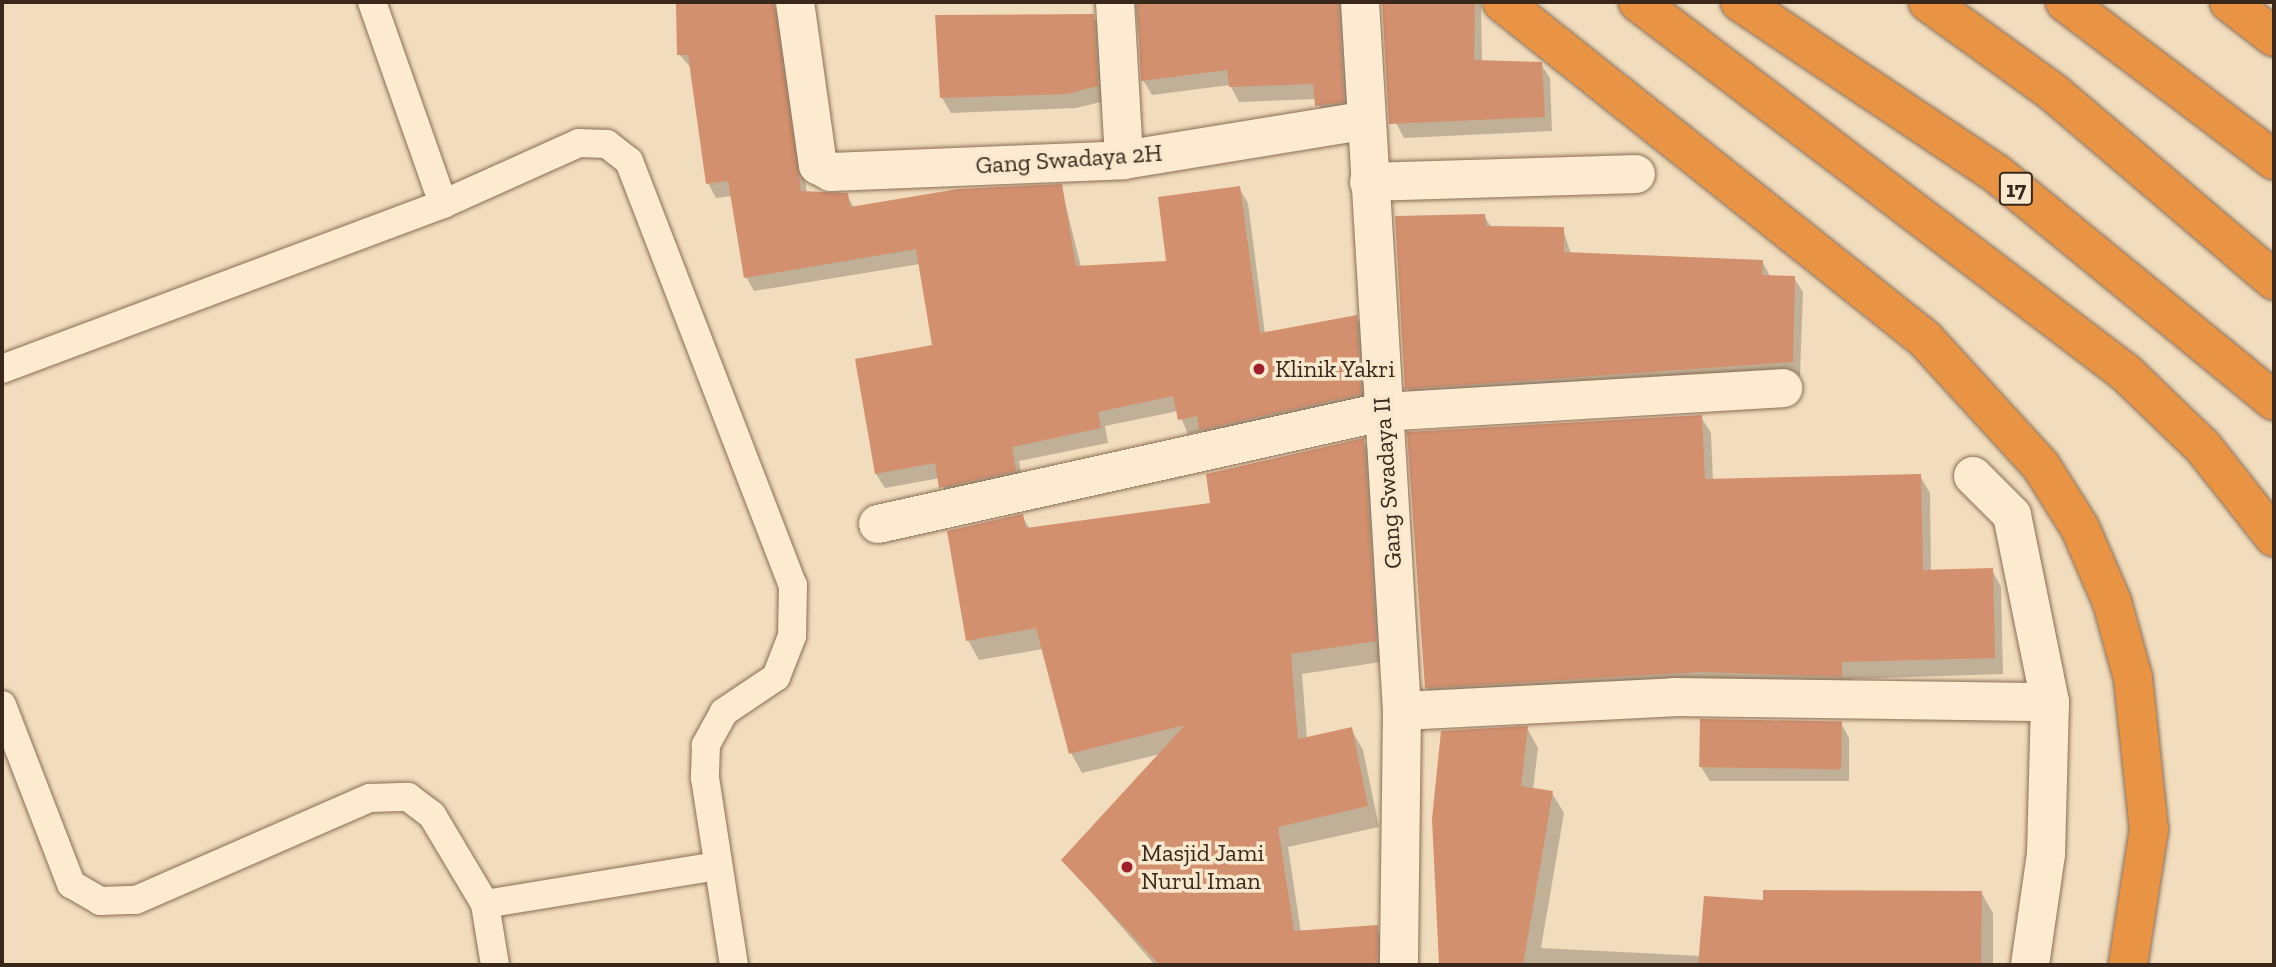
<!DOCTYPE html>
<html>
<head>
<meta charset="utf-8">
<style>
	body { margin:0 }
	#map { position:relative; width:2276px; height:967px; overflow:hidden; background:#f1ddbd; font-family:"Zilla Slab",serif }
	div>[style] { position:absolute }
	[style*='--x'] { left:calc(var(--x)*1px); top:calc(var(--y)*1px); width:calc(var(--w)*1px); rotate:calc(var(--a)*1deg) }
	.shadow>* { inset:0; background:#0003 }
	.building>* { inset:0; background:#d3906f; transform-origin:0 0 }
	.roads { filter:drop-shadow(0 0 2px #8b6d55) drop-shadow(0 0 2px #8b6d55) }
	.lane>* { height:28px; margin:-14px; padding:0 14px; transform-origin:14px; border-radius:14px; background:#fcebd1 }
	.street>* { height:38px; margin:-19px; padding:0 19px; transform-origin:19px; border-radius:19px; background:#fcebd1 }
	.highway>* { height:38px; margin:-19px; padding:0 19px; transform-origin:19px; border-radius:19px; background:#e99345 }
	.dots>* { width:19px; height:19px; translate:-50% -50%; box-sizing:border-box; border:4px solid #f8e8cd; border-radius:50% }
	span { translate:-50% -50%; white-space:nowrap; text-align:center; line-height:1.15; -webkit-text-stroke:7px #f8e8cd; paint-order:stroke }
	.shield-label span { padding:2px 5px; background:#f8e8cd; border:2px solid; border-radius:5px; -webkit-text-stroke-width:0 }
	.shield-label { font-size:23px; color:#39271b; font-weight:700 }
	.street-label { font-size:24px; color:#39271b }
	.poi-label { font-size:24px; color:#39271b }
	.left { translate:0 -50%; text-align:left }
	.frame { position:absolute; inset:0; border:4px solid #39271b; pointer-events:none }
</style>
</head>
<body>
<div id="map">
	<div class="shadow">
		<div style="clip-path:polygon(1135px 2px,1353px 2px,1351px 116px,1326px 121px,1316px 99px,1239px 102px,1230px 85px,1152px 95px,1143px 80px)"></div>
		<div style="clip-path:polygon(1384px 2px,1481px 2px,1482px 62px,1541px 64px,1550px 78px,1552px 131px,1404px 138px,1396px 123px)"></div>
		<div style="clip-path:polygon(773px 4px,781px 19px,807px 193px,847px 195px,854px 208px,1061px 186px,1081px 267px,1168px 262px,1239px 188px,1248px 203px,1265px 334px,1356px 317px,1364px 331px,1369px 409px,1209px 444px,1202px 431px,1188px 434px,1178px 411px,1105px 426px,1108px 443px,1019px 461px,1023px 485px,949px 502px,940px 478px,885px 488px,876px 474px,934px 347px,920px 264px,754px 291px,746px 277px,732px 196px,716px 198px,708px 183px,692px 69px,679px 54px)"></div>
		<div style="clip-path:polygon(1093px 16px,1101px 30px,1105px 101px,1076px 108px,951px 113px,942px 98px)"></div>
		<div style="clip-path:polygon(1484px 216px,1492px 228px,1563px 229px,1571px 254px,1762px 261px,1770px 276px,1794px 278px,1803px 292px,1800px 376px,1415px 402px,1407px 388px)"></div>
		<div style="clip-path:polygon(1701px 417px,1711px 433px,1713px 481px,1920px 476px,1930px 493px,1931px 571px,1992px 570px,2001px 587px,2003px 674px,1851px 679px,1851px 694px,1436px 704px,1426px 687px)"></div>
		<div style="clip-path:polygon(1363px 440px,1375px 460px,1387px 661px,1302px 674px,1307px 739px,1351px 729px,1363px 750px,1379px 827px,1288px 847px,1301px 933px,1377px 927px,1389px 965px,1155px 965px,1063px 860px,1160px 754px,1082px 773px,1071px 753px,1043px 649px,979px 660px,968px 640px,1022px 516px,1030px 529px,1212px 505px)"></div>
		<div style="clip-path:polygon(1841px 723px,1849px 738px,1849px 781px,1710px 781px,1701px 767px)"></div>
		<div style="clip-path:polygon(1527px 728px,1538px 748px,1533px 790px,1552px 793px,1564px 813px,1541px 948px,1701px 956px,1765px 902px,1981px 892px,1993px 913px,1993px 965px,1441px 965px,1433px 819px)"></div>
	</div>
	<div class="building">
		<div style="clip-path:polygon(774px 2px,801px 191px,848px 193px,850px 207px,958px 189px,1062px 184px,1076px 266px,1166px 261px,1158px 197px,1240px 186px,1260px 333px,1357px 315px,1361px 394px,1199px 430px,1197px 416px,1178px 420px,1173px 396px,1098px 412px,1101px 428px,1012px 447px,1016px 471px,939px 488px,935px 463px,875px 474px,855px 359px,932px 345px,916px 249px,744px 278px,728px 181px,706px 184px,688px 55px,677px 55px,676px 4px)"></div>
		<div style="clip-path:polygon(1137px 2px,1338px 2px,1344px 102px,1315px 106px,1313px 84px,1229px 87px,1227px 70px,1141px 81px)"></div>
		<div style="clip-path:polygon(1382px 2px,1475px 2px,1474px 60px,1542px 62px,1545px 117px,1389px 124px)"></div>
		<div style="clip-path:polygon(1094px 14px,1098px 86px,1067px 94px,940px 98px,935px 15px)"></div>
		<div style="clip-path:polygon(1485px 214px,1486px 226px,1564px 227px,1564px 252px,1763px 260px,1762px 275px,1795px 276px,1793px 362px,1405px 389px,1395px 216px)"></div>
		<div style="clip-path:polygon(1702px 415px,1705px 479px,1921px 474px,1923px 570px,1993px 568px,1995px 658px,1842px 662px,1842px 677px,1701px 672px,1425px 688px,1407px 432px)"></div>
		<div style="clip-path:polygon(1364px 438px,1376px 641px,1291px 654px,1298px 739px,1352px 727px,1368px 806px,1278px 827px,1294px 931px,1378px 925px,1377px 965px,1160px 965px,1061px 860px,1185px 725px,1069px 754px,1036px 628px,966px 641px,947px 531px,1023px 514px,1026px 528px,1210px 503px,1206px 474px)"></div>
		<div style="left:1700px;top:719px;width:142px;height:48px;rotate:1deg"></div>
		<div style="clip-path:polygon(1528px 726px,1521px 786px,1553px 791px,1523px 965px,1439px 965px,1432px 819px,1441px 731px)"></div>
		<div style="clip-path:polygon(1763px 890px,1982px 891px,1981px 965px,1698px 965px,1704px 896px,1763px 900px)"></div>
	</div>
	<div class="roads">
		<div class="lane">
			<div style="--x:372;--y:2;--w:214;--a:70.6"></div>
			<div style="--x:2;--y:369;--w:471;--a:-20.5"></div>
			<div style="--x:443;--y:204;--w:149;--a:-24.2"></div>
			<div style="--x:579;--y:143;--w:28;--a:2"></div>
			<div style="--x:607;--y:144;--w:28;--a:38"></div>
			<div style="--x:629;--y:161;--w:455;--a:68.9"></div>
			<div style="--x:793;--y:585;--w:51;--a:91.1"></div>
			<div style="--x:792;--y:636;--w:44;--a:111.3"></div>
			<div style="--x:776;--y:677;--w:63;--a:146.1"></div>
			<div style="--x:724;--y:712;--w:38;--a:119"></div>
			<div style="--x:706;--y:745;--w:33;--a:92"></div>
			<div style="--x:705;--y:778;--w:189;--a:81.2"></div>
			<div style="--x:2;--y:705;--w:192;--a:68.9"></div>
			<div style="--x:71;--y:884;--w:34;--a:30"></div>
			<div style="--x:100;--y:901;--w:36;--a:-2"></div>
			<div style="--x:136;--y:900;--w:255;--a:-23.6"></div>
			<div style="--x:370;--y:798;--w:38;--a:-2"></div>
			<div style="--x:408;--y:797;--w:30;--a:37"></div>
			<div style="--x:432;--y:815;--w:104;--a:59.2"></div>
			<div style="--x:485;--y:904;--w:62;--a:80.7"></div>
			<div style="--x:485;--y:904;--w:236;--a:-9.3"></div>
		</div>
		<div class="street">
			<div style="--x:795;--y:2;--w:165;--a:82"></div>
			<div style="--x:818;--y:165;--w:15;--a:28"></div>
			<div style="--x:831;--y:172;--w:293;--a:-2.3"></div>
			<div style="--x:1124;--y:160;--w:241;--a:-9.3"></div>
			<div style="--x:1115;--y:2;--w:158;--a:86.7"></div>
			<div style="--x:1360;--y:2;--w:710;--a:86.61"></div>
			<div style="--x:1402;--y:711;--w:254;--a:90.7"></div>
			<div style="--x:1369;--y:182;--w:267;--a:-1.7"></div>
			<div style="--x:1973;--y:476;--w:55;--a:45"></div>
			<div style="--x:2012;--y:515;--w:191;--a:78.5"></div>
			<div style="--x:2050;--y:702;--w:152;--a:91.5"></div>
			<div style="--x:2046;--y:854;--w:112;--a:98.2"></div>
			<div style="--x:878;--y:524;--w:516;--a:-12.53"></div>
			<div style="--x:1382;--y:412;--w:402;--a:-3.4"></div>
			<div style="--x:1402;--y:711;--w:272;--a:-2.9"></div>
			<div style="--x:1674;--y:697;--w:376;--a:0.8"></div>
		</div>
		<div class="highway">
			<div style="--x:1502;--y:2;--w:541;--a:38.54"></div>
			<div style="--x:1925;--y:339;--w:172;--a:47.6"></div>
			<div style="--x:2041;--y:466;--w:73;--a:57.8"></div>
			<div style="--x:2080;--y:528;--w:81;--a:66.6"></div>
			<div style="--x:2112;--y:602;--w:79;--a:74.6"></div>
			<div style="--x:2133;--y:678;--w:152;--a:84"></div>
			<div style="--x:2149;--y:829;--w:138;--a:98.8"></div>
			<div style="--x:1638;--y:2;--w:612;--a:37.23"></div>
			<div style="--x:2125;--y:372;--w:108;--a:43.9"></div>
			<div style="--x:2203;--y:447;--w:115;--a:51.7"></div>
			<div style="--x:1740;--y:2;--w:309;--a:33.8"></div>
			<div style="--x:1997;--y:174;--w:358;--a:39.3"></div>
			<div style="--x:1928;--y:2;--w:155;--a:35.8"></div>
			<div style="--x:2054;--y:93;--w:289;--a:40.4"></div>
			<div style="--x:2065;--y:2;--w:262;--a:37.1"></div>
			<div style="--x:2229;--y:2;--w:57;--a:37.9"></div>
		</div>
	</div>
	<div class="dots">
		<div style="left:1259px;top:369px;background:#9f202c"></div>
		<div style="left:1127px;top:867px;background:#9f202c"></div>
	</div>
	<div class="shield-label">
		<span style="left:2016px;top:189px">17</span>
	</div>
	<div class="street-label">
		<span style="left:1069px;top:159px;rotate:-4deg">Gang Swadaya 2H</span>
		<span style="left:1387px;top:483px;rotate:-94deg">Gang Swadaya II</span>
	</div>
	<div class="poi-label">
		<span class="left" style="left:1275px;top:369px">Klinik Yakri</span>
		<span class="left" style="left:1141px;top:867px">Masjid Jami<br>Nurul Iman</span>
	</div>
	<div class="frame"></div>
</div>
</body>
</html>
